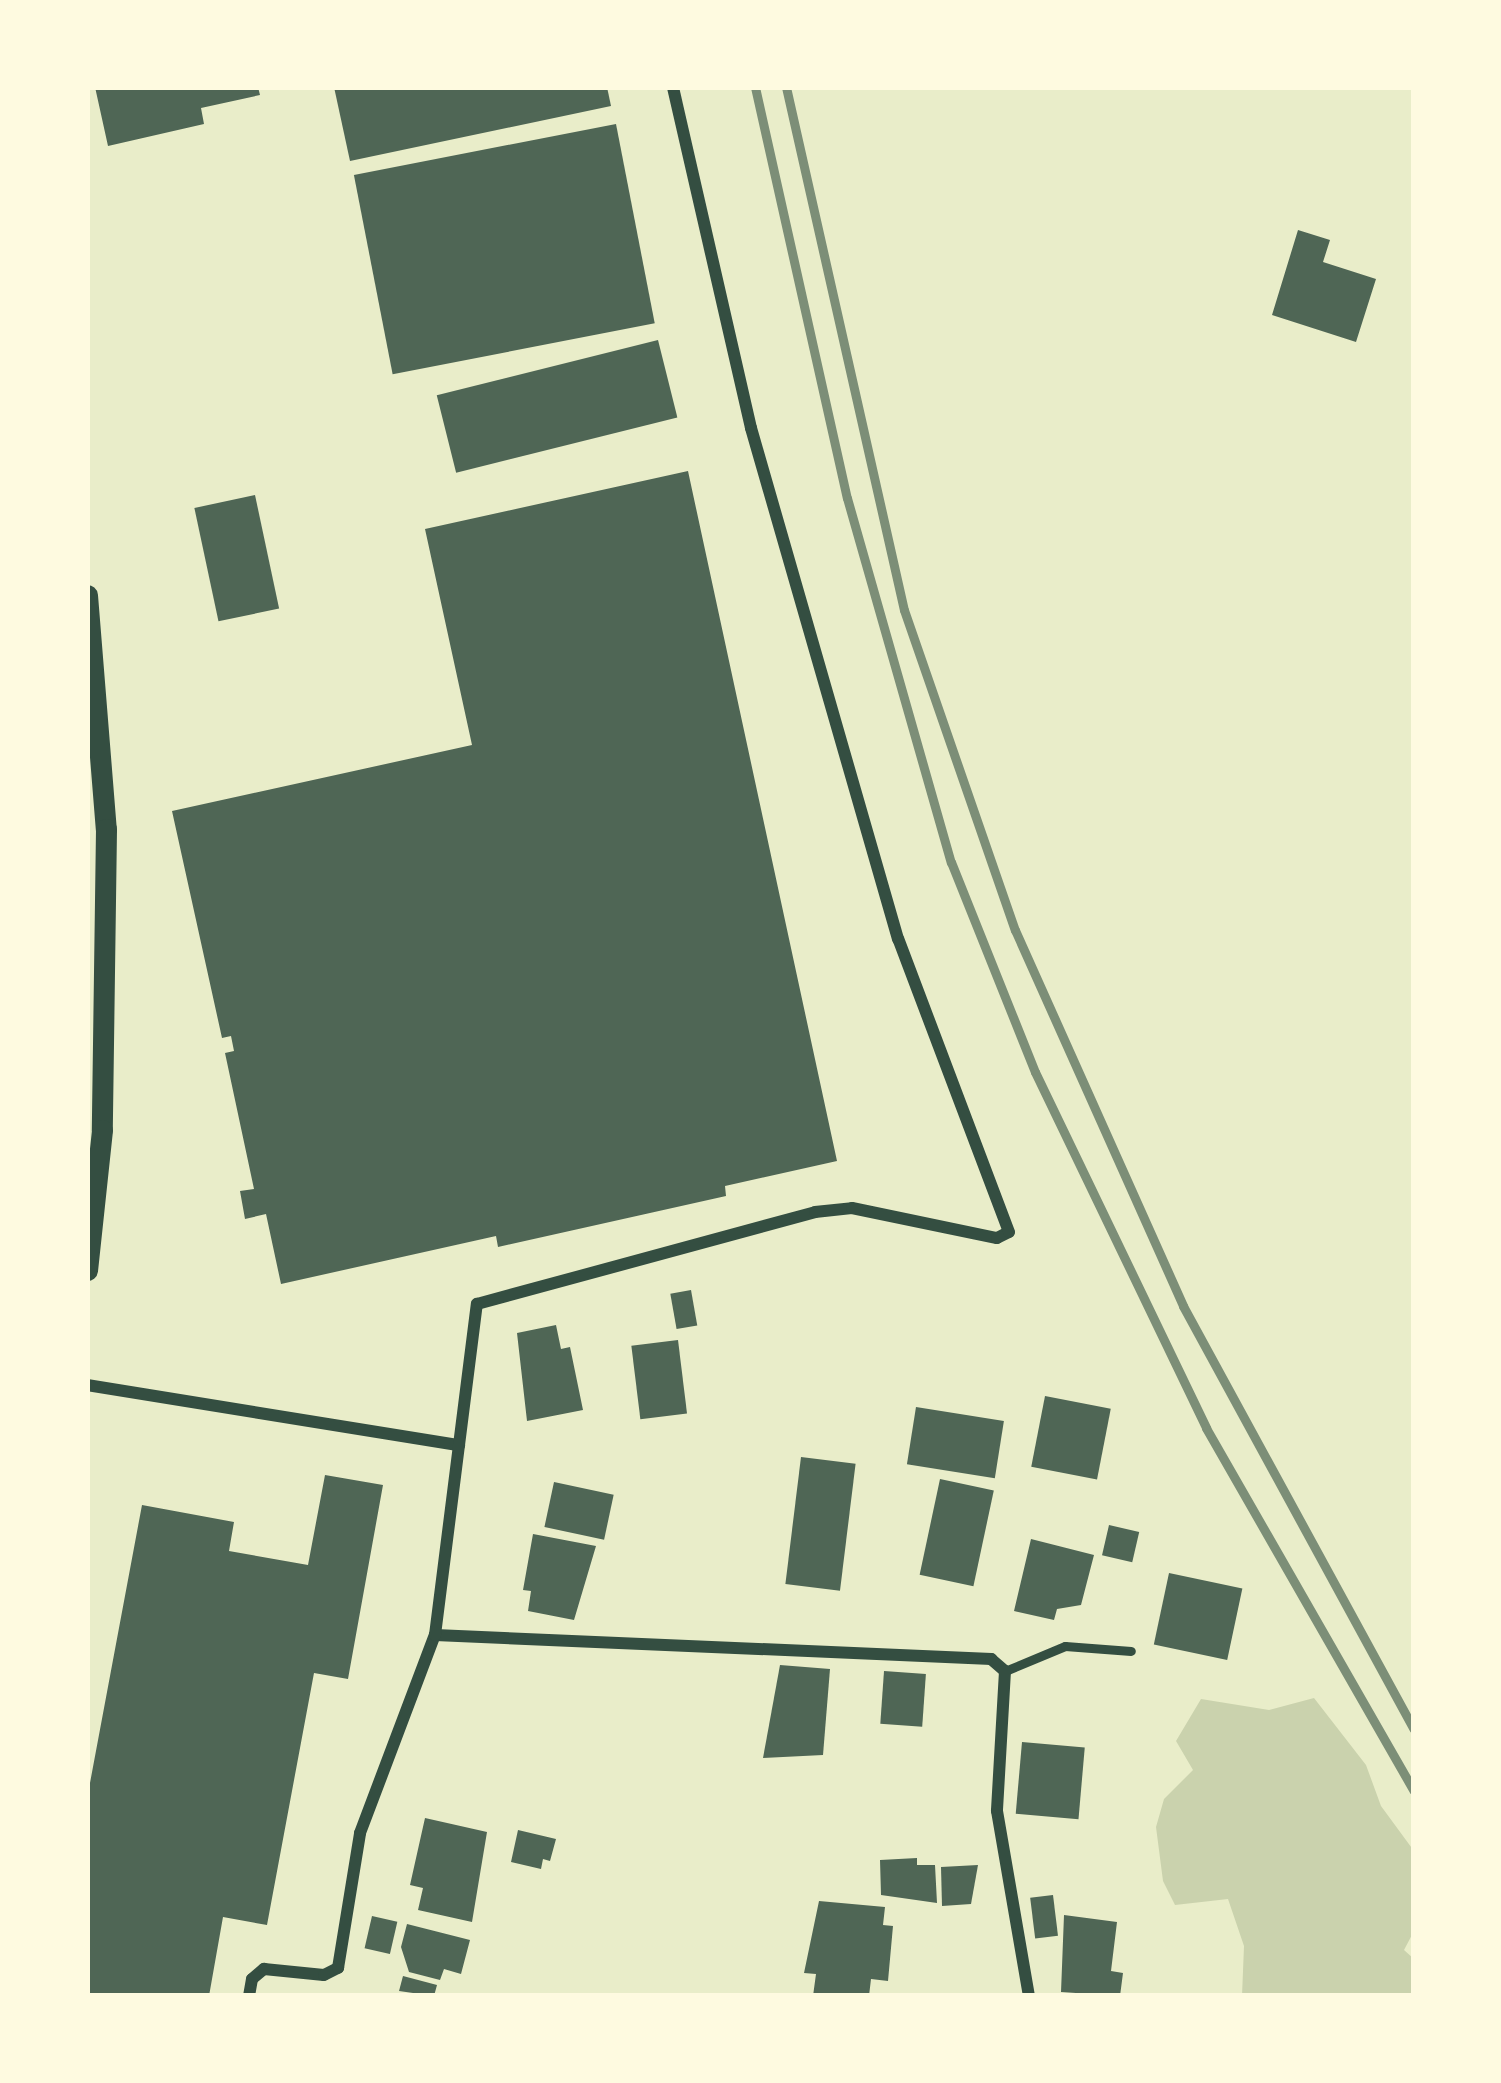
<!DOCTYPE html>
<html>
<head>
<meta charset="utf-8">
<style>
	body { margin:0 }
	#map { position:relative; width:1501px; height:2083px; overflow:hidden; background:#e9edc9; font-family:"Asap Condensed",sans-serif }
	div>[style] { position:absolute }
	[style*='--x'] { left:calc(var(--x)*1px); top:calc(var(--y)*1px); width:calc(var(--w)*1px); rotate:calc(var(--a)*1deg) }
	.green>* { inset:0; background:#cad2ad }
	.building>* { inset:0; background:#4f6655; transform-origin:0 0 }
	.service>* { height:9px; margin:-4.5px; padding:0 4.5px; transform-origin:4.5px; border-radius:4.5px; background:#344e41 }
	.minor>* { height:12px; margin:-6px; padding:0 6px; transform-origin:6px; border-radius:6px; background:#344e41 }
	.tertiary>* { height:21px; margin:-10.5px; padding:0 10.5px; transform-origin:10.5px; border-radius:10.5px; background:#344e41 }
	.rail>* { height:9px; margin:-4.5px; padding:0 4.5px; transform-origin:4.5px; border-radius:4.5px; background:#7c8e77 }
	span { translate:-50% -50%; white-space:nowrap; text-align:center; line-height:1.15; -webkit-text-stroke:9px #fefae0; paint-order:stroke }
	.frame { position:absolute; inset:0; border:90px solid #fefae0; pointer-events:none }
</style>
</head>
<body>
<div id="map">
	<div class="green">
		<div style="clip-path:polygon(1314px 1698px,1366px 1765px,1381px 1806px,1414px 1851px,1414px 1931px,1404px 1950px,1414px 1959px,1414px 1996px,1242px 1996px,1244px 1946px,1228px 1899px,1175px 1905px,1163px 1881px,1156px 1827px,1164px 1799px,1193px 1770px,1176px 1741px,1201px 1699px,1269px 1710px)"></div>
	</div>
	<div class="building">
		<div style="clip-path:polygon(95px 87px,258px 87px,260px 95px,201px 108px,204px 124px,108px 146px)"></div>
		<div style="clip-path:polygon(334px 87px,607px 87px,611px 106px,350px 161px)"></div>
		<div style="left:616px;top:124px;width:203px;height:267px;rotate:79deg"></div>
		<div style="clip-path:polygon(1298px 230px,1330px 240px,1323px 262px,1376px 279px,1356px 342px,1272px 315px)"></div>
		<div style="left:658px;top:340px;width:80px;height:228px;rotate:76deg"></div>
		<div style="clip-path:polygon(688px 471px,837px 1161px,725px 1186px,726px 1196px,498px 1247px,496px 1236px,281px 1284px,266px 1214px,245px 1219px,240px 1191px,254px 1189px,225px 1053px,234px 1051px,231px 1036px,222px 1038px,172px 811px,472px 745px,425px 529px)"></div>
		<div style="left:255px;top:495px;width:116px;height:62px;rotate:78deg"></div>
		<div style="left:691px;top:1290px;width:36px;height:21px;rotate:80deg"></div>
		<div style="clip-path:polygon(556px 1325px,561px 1349px,570px 1347px,583px 1410px,527px 1421px,517px 1333px)"></div>
		<div style="left:678px;top:1340px;width:74px;height:47px;rotate:83deg"></div>
		<div style="left:1045px;top:1396px;width:67px;height:72px;rotate:11deg"></div>
		<div style="left:916px;top:1407px;width:89px;height:58px;rotate:9deg"></div>
		<div style="left:801px;top:1457px;width:55px;height:128px;rotate:7deg"></div>
		<div style="clip-path:polygon(325px 1475px,383px 1485px,348px 1679px,314px 1673px,267px 1925px,223px 1917px,209px 1996px,87px 1996px,87px 1799px,142px 1505px,234px 1522px,229px 1551px,308px 1565px)"></div>
		<div style="left:940px;top:1479px;width:55px;height:98px;rotate:12deg"></div>
		<div style="left:554px;top:1482px;width:61px;height:46px;rotate:12deg"></div>
		<div style="left:1109px;top:1525px;width:31px;height:31px;rotate:13deg"></div>
		<div style="clip-path:polygon(533px 1534px,596px 1546px,574px 1620px,528px 1611px,531px 1591px,523px 1590px)"></div>
		<div style="clip-path:polygon(1031px 1539px,1094px 1555px,1081px 1605px,1057px 1609px,1054px 1620px,1014px 1611px)"></div>
		<div style="left:1169px;top:1573px;width:75px;height:73px;rotate:12deg"></div>
		<div style="clip-path:polygon(780px 1665px,830px 1669px,823px 1755px,763px 1758px)"></div>
		<div style="left:884px;top:1671px;width:42px;height:53px;rotate:4deg"></div>
		<div style="left:1022px;top:1742px;width:63px;height:72px;rotate:5deg"></div>
		<div style="clip-path:polygon(425px 1818px,487px 1832px,472px 1922px,418px 1910px,423px 1888px,410px 1885px)"></div>
		<div style="clip-path:polygon(518px 1830px,556px 1839px,550px 1861px,543px 1859px,541px 1869px,511px 1862px)"></div>
		<div style="clip-path:polygon(917px 1858px,917px 1865px,935px 1865px,937px 1903px,881px 1895px,880px 1860px)"></div>
		<div style="clip-path:polygon(978px 1865px,971px 1904px,942px 1906px,941px 1867px)"></div>
		<div style="left:1053px;top:1895px;width:41px;height:23px;rotate:83deg"></div>
		<div style="clip-path:polygon(819px 1901px,885px 1907px,883px 1925px,893px 1926px,888px 1981px,871px 1979px,869px 1996px,813px 1996px,816px 1974px,804px 1973px)"></div>
		<div style="clip-path:polygon(1064px 1915px,1117px 1922px,1111px 1971px,1123px 1973px,1120px 1996px,1061px 1992px)"></div>
		<div style="left:372px;top:1916px;width:26px;height:33px;rotate:13deg"></div>
		<div style="clip-path:polygon(407px 1924px,470px 1940px,461px 1974px,444px 1969px,440px 1980px,409px 1972px,401px 1947px)"></div>
		<div style="clip-path:polygon(403px 1976px,437px 1985px,434px 1996px,399px 1991px)"></div>
	</div>
	<div class="service">
		<div style="--x:1005;--y:1671;--w:65;--a:-22.6"></div>
		<div style="--x:1065;--y:1646;--w:66;--a:4.3"></div>
	</div>
	<div class="minor">
		<div style="--x:87;--y:1385;--w:377;--a:9.2"></div>
		<div style="--x:435;--y:1635;--w:557;--a:2.47"></div>
		<div style="--x:991;--y:1659;--w:18;--a:41"></div>
		<div style="--x:1005;--y:1671;--w:140;--a:93.3"></div>
		<div style="--x:997;--y:1811;--w:188;--a:80.2"></div>
		<div style="--x:249;--y:1996;--w:17;--a:-80"></div>
		<div style="--x:252;--y:1979;--w:16;--a:-40"></div>
		<div style="--x:264;--y:1969;--w:60;--a:5.7"></div>
		<div style="--x:324;--y:1975;--w:16;--a:-27"></div>
		<div style="--x:338;--y:1968;--w:137;--a:-80.7"></div>
		<div style="--x:360;--y:1833;--w:212;--a:-69.3"></div>
		<div style="--x:435;--y:1635;--w:334;--a:-82.8"></div>
		<div style="--x:477;--y:1304;--w:350;--a:-15.2"></div>
		<div style="--x:815;--y:1212;--w:37;--a:-6"></div>
		<div style="--x:852;--y:1208;--w:148;--a:11.7"></div>
		<div style="--x:997;--y:1238;--w:13;--a:-27"></div>
		<div style="--x:1009;--y:1232;--w:313;--a:-110.7"></div>
		<div style="--x:898;--y:939;--w:532;--a:-106.05"></div>
		<div style="--x:751;--y:428;--w:350;--a:-102.9"></div>
	</div>
	<div class="tertiary">
		<div style="--x:87;--y:595;--w:235;--a:85.4"></div>
		<div style="--x:106;--y:829;--w:301;--a:90.8"></div>
		<div style="--x:102;--y:1130;--w:141;--a:96.1"></div>
	</div>
	<div class="rail">
		<div style="--x:755;--y:87;--w:421;--a:77.4"></div>
		<div style="--x:847;--y:498;--w:379;--a:74.1"></div>
		<div style="--x:951;--y:862;--w:226;--a:68.2"></div>
		<div style="--x:1035;--y:1072;--w:395;--a:64.3"></div>
		<div style="--x:1206;--y:1428;--w:418;--a:60.2"></div>
		<div style="--x:786;--y:87;--w:536;--a:77.29"></div>
		<div style="--x:904;--y:610;--w:339;--a:70.9"></div>
		<div style="--x:1015;--y:930;--w:412;--a:65.9"></div>
		<div style="--x:1183;--y:1306;--w:482;--a:61.4"></div>
	</div>
	<div class="frame"></div>
</div>
</body>
</html>
